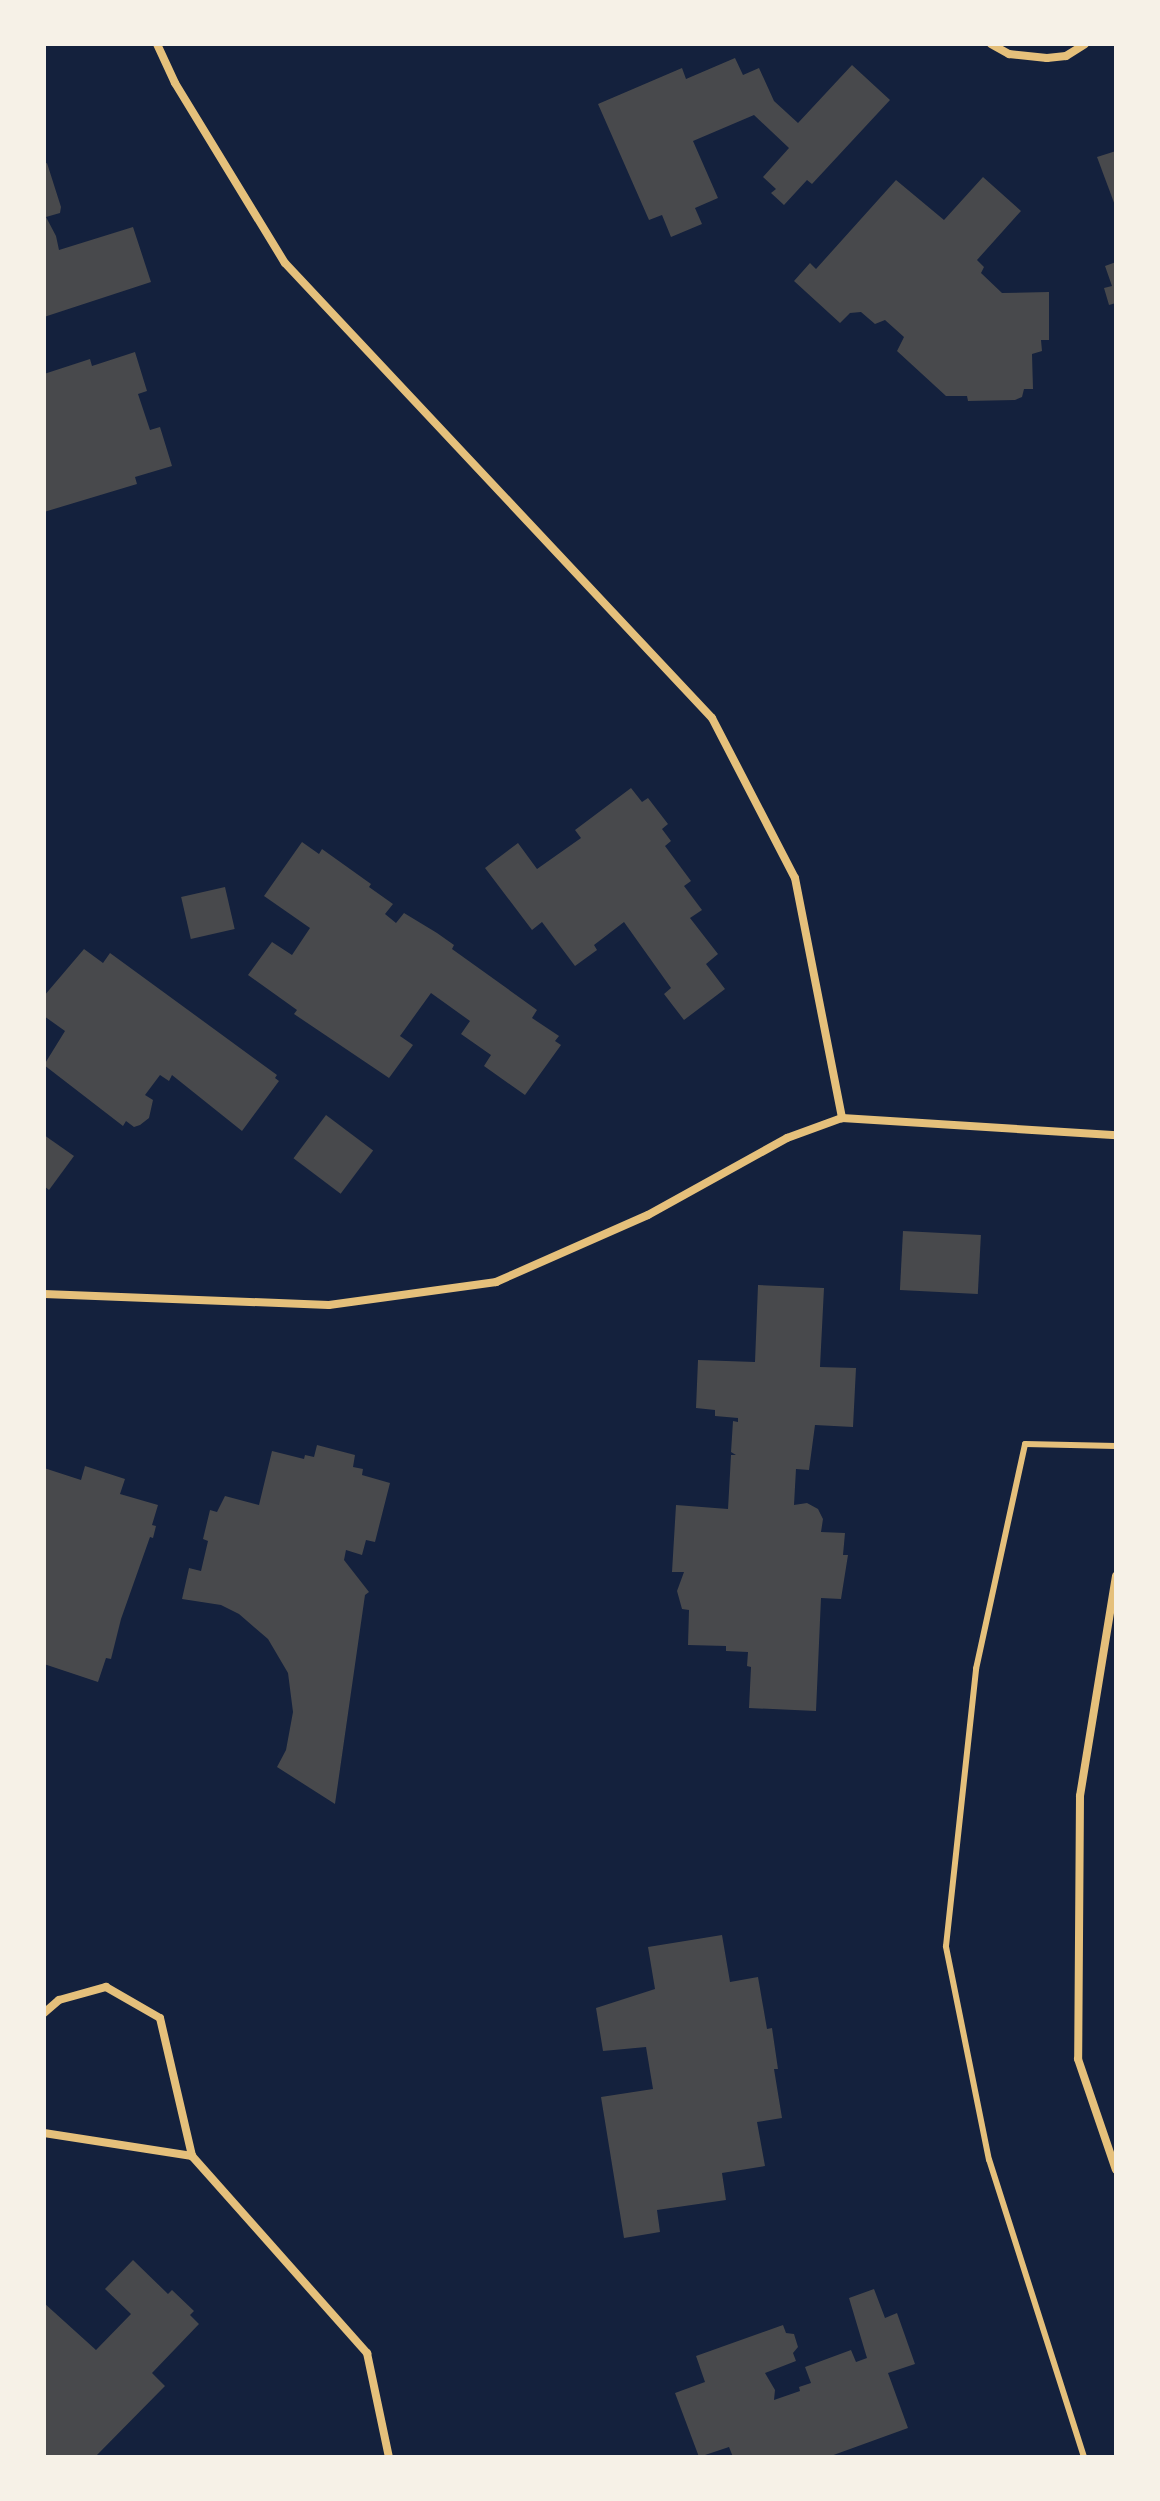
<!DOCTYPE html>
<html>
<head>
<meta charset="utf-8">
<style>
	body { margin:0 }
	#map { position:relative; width:1160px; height:2501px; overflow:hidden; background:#14213d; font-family:Jost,sans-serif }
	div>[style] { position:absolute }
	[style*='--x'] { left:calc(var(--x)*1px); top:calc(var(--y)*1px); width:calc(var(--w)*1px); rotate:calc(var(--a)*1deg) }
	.building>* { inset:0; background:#48494c; transform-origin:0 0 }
	.service>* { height:6px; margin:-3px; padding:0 3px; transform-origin:3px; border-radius:3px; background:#e5c07b }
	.minor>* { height:8px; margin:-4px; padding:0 4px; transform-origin:4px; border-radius:4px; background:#e5c07b }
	span { translate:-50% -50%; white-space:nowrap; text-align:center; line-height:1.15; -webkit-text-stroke:6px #f6f1e7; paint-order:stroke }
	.frame { position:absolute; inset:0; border:46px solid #f6f1e7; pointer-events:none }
</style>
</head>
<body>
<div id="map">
	<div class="building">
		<div style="clip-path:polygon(735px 58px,743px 75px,759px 68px,774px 101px,798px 123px,852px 65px,890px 100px,812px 184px,807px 180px,784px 205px,771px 193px,776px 189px,763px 177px,789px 148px,754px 115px,693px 141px,718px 198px,695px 208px,702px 224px,671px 237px,662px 215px,649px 220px,598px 104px,682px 68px,686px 79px)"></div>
		<div style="clip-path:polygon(1116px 151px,1116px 208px,1097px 157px)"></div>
		<div style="clip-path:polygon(47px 163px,61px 207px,60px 213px,46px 217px,56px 236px,59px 250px,133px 227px,151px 282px,44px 317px,44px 164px)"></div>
		<div style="clip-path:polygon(983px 177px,1021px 211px,977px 260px,984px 267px,981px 273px,1002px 293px,1049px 292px,1049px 340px,1041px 340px,1042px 351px,1032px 354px,1033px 389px,1024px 389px,1022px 397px,1015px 400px,968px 401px,967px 396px,946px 396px,897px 351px,904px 337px,885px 320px,875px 324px,861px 312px,850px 313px,840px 323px,794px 281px,810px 263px,816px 269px,896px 180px,944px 220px)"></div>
		<div style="clip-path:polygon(1116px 262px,1116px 303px,1109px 305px,1104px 288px,1112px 286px,1105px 266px)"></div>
		<div style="clip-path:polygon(135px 352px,147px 391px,138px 394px,150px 430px,160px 427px,172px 466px,135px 477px,137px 484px,44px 512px,44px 374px,90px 359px,92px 366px)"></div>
		<div style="clip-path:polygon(631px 788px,642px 802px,648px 798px,668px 824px,662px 829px,671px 841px,665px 846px,691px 881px,684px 886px,702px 910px,690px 918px,718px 954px,706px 964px,725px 989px,684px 1020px,664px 994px,671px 988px,624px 922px,594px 945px,597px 950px,575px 966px,542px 922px,532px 930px,485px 868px,518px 843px,537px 869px,581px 838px,575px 830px)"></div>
		<div style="clip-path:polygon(302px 842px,319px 854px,322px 849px,371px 884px,369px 887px,393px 904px,385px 914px,396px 923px,404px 913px,437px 933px,454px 945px,452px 949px,537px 1010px,532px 1018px,559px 1036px,555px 1041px,561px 1045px,525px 1095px,484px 1066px,491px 1055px,461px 1034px,470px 1021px,431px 993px,400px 1036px,413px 1045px,389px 1078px,294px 1014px,297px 1010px,248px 975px,272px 942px,292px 955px,310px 928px,264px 896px)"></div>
		<div style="left:225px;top:887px;width:43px;height:45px;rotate:77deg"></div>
		<div style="clip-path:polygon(84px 949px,103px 963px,110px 953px,277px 1075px,275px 1078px,279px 1081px,242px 1131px,172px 1075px,169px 1081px,160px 1075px,145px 1095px,153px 1100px,149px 1118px,140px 1125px,134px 1127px,126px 1121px,123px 1126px,44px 1065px,65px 1031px,44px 1016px,44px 996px)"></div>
		<div style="left:326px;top:1115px;width:59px;height:54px;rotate:37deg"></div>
		<div style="clip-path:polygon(44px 1135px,74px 1156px,49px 1190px,44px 1186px)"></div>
		<div style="left:903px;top:1231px;width:78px;height:59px;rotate:3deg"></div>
		<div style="clip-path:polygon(758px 1285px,824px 1288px,820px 1367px,856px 1368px,853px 1427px,815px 1425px,809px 1470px,796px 1469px,794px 1505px,807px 1503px,818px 1509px,823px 1519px,821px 1532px,845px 1533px,843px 1555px,848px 1555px,841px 1599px,821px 1598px,816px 1711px,749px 1708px,751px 1667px,747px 1666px,748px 1652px,726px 1651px,726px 1646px,688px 1645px,689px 1610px,682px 1609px,677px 1591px,684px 1572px,672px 1572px,676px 1505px,728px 1509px,731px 1455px,736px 1455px,731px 1452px,733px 1421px,738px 1422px,738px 1418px,715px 1416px,715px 1410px,696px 1408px,698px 1360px,755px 1362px)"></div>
		<div style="clip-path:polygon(317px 1445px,355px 1455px,353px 1467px,363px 1469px,362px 1475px,390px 1483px,375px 1542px,366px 1540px,362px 1555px,346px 1550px,344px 1560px,369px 1592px,365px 1595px,335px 1804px,277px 1767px,286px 1750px,293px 1712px,288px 1673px,268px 1639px,239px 1614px,221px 1605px,182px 1599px,189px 1568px,201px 1571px,208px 1541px,203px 1539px,210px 1510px,217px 1512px,225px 1496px,259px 1505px,272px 1451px,304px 1459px,305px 1455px,314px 1457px)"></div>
		<div style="clip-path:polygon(85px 1466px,125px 1479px,120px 1494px,158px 1505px,152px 1525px,156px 1526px,153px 1538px,150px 1537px,121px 1619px,111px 1659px,106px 1658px,98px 1682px,44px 1664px,44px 1468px,81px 1480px)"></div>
		<div style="clip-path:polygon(722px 1935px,730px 1982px,758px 1977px,767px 2029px,772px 2028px,778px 2069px,774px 2069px,782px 2118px,757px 2122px,765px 2166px,722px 2173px,726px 2200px,657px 2210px,660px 2232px,624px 2238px,601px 2097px,653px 2089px,646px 2047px,603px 2051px,596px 2008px,655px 1989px,648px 1947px)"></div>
		<div style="clip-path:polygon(133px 2260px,168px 2294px,172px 2290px,194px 2311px,190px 2315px,199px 2324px,152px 2373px,165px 2386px,95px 2457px,44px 2457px,44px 2303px,96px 2350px,131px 2314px,105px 2289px)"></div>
		<div style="clip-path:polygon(874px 2289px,885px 2318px,897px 2313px,915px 2364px,888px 2373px,908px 2428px,828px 2457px,733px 2457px,729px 2447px,699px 2457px,675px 2393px,705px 2382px,696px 2356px,783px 2325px,786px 2333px,794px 2334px,798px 2347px,793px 2353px,796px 2361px,765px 2373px,775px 2390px,774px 2400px,800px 2391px,799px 2387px,811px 2383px,805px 2367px,851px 2350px,856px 2362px,867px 2358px,849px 2298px)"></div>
	</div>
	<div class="service">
		<div style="--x:1084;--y:2457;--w:312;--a:-107.7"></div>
		<div style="--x:989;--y:2160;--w:218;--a:-101.4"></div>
		<div style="--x:946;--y:1946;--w:279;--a:-83.8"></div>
		<div style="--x:976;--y:1669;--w:230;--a:-77.7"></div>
		<div style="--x:1025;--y:1444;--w:91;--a:1.3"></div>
	</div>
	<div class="minor">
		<div style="--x:157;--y:44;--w:43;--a:65.2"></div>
		<div style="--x:175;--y:83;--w:211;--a:58.6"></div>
		<div style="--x:285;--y:263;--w:624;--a:46.82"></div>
		<div style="--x:712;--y:718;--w:180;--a:62.6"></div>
		<div style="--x:795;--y:878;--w:245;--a:78.9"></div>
		<div style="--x:991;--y:44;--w:21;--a:29"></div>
		<div style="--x:1009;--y:54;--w:38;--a:6"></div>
		<div style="--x:1047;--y:58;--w:19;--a:-6"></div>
		<div style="--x:1066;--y:56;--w:22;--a:-32"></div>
		<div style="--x:44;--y:1294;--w:285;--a:2.2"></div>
		<div style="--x:329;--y:1305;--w:169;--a:-7.8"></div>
		<div style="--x:496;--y:1282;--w:166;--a:-23.8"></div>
		<div style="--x:648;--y:1215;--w:159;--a:-29"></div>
		<div style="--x:787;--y:1138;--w:59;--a:-20"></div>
		<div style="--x:842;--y:1118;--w:275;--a:3.6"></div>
		<div style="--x:1116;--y:1576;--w:223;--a:99.3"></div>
		<div style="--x:1080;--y:1796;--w:263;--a:90.4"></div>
		<div style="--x:1078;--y:2059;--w:117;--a:71.1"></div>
		<div style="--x:44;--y:2013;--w:20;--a:-41"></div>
		<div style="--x:59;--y:2000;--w:49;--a:-15.5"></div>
		<div style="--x:106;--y:1987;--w:62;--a:29.9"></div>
		<div style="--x:160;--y:2018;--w:142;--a:76.9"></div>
		<div style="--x:192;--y:2156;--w:264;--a:48.4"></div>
		<div style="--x:367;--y:2353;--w:106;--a:78.1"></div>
		<div style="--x:44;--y:2133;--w:150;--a:8.8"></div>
	</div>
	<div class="frame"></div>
</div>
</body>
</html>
